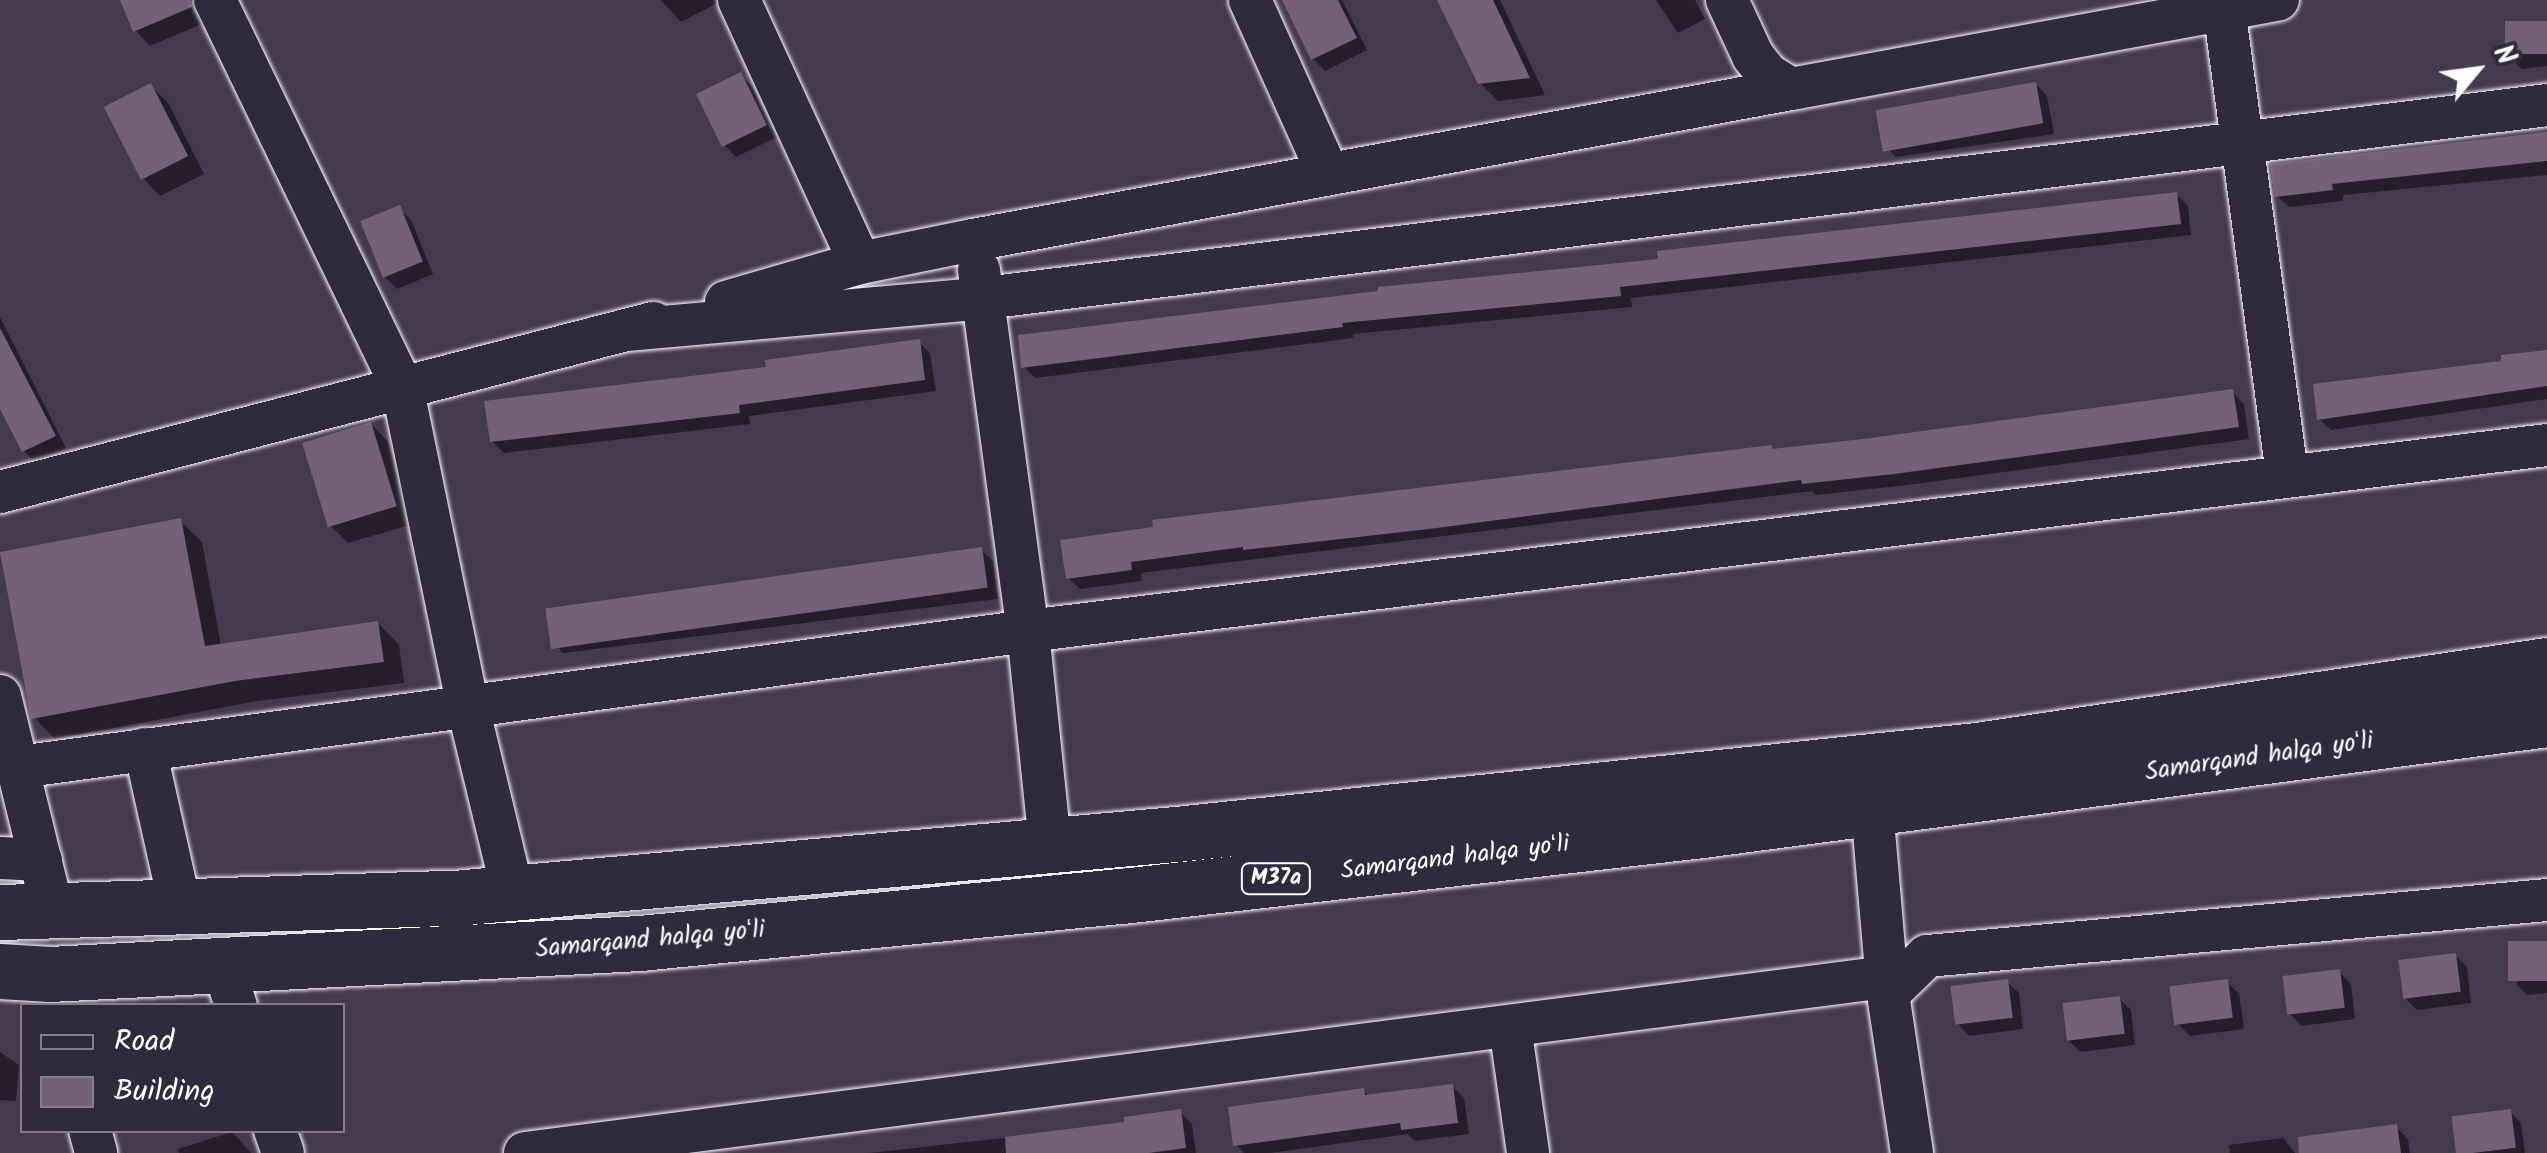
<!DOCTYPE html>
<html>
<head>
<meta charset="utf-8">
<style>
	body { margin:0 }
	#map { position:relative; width:2547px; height:1153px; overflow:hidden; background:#443a4f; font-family:Kalam,sans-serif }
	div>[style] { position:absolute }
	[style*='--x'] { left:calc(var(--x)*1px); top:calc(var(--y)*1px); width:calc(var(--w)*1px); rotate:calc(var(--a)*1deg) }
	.shadow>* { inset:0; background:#0007 }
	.building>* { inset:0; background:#746078; transform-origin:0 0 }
	.roads { filter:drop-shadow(0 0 2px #fff) drop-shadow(0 0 2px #fff) }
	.minor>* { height:42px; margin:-21px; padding:0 21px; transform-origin:21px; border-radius:21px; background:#2f2a3d }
	.highway>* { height:55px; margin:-27.5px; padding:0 27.5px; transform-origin:27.5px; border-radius:27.5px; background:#2f2a3d }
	span { translate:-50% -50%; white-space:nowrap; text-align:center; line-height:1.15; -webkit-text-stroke:8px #2f2a3d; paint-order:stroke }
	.shield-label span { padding:2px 8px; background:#2f2a3d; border:2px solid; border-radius:8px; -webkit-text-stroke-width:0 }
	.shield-label { font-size:22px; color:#fff; font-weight:700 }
	.street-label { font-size:25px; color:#fff }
	.legend { position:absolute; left:20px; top:1003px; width:325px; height:130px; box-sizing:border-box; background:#2f2a3d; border:2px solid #827f8b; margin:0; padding:12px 18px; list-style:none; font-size:30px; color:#fff }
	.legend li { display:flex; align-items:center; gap:20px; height:50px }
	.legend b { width:50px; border:2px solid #827f8b }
	.north { position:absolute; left:2427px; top:20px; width:100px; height:100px; -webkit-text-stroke:8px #2f2a3d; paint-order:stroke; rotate:61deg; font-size:28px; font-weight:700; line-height:40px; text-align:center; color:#fff }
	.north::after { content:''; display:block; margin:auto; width:35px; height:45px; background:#fff; clip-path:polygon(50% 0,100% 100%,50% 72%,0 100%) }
</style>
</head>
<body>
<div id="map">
	<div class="shadow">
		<div style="clip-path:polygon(122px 0,205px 0,206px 22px,150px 46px,135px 30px)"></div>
		<div style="clip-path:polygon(661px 0,719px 0,720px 2px,681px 22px)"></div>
		<div style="clip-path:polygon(1304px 0,1342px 0,1367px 50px,1325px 71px,1313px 59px,1289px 7px)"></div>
		<div style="clip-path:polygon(1440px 0,1500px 0,1545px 95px,1498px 101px,1480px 83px)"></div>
		<div style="clip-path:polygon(1656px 0,1695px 0,1705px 19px,1678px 33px)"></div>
		<div style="clip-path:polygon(2547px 24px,2547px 66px,2522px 69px,2510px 57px)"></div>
		<div style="clip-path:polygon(740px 75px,752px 86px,777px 137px,736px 157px,725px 146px)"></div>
		<div style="clip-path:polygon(2036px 84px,2047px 96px,2054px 134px,1896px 157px,1884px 145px)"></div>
		<div style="clip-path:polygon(151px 86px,169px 104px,204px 174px,160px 196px,143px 178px)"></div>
		<div style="clip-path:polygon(2547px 134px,2547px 175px,2343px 195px,2343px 201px,2289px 207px,2277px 196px)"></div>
		<div style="clip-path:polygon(2176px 194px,2188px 206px,2191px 235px,1631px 298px,1632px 307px,1353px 334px,1353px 338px,1035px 378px,1024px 367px,1661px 261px)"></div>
		<div style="clip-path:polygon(399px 208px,411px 220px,433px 274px,397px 289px,385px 277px)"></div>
		<div style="clip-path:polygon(0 317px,66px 448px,36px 463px,24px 451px,0 403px)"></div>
		<div style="clip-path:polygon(919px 342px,930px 353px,936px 391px,749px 416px,750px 424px,504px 453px,492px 441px,768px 370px)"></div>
		<div style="clip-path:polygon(2547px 353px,2547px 399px,2331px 430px,2319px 419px)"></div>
		<div style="clip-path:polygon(2232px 392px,2244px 404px,2249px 439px,1907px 485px,1816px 495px,1812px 491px,1141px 573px,1142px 581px,1080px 589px,1068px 578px,1063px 542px,1771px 448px,1774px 451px)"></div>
		<div style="clip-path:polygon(371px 424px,388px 442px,413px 524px,348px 543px,330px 525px)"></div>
		<div style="clip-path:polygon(180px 521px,202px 542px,221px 646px,378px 623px,399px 645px,404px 683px,257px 701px,55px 739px,34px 717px)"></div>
		<div style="clip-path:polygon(981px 550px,993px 561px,998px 599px,563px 653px,552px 641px)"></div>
		<div style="clip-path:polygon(2547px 943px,2547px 993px,2527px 995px,2516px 984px)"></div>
		<div style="clip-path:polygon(2455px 955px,2467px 967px,2471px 1003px,2417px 1010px,2405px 998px)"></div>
		<div style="clip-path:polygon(2339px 972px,2351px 984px,2355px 1019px,2301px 1026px,2290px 1014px)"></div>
		<div style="clip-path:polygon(2007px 982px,2019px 993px,2023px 1029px,1969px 1036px,1958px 1024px)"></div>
		<div style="clip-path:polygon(2227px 982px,2239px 994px,2244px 1029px,2190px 1036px,2178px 1024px)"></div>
		<div style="clip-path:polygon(2119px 998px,2131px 1010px,2135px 1045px,2081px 1052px,2069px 1041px)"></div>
		<div style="clip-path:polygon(0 1052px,19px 1065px,16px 1101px,0 1100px)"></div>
		<div style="clip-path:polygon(1452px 1086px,1464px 1098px,1469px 1134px,1415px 1141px,1408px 1134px,1270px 1153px,1244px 1153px,1236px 1144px,1363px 1090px,1370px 1097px)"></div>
		<div style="clip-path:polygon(1180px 1112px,1192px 1124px,1196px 1153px,870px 1153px,1127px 1124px)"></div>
		<div style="clip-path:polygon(2510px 1112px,2521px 1123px,2525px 1153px,2460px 1153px,2455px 1119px)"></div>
		<div style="clip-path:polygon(2396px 1127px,2408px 1139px,2410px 1153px,2344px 1153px)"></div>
		<div style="clip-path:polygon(232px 1132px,251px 1153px,179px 1153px,178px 1149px)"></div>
		<div style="clip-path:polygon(2283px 1138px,2295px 1153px,2230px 1153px,2229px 1145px)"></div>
	</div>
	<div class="building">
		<div style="clip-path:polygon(120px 0,190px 0,192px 7px,133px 32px)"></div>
		<div style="clip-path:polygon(1282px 0,1338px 0,1357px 38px,1311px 60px)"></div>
		<div style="clip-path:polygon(1437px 0,1493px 0,1530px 78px,1478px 84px)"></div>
		<div style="left:2547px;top:21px;width:33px;height:42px;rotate:90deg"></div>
		<div style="left:741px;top:72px;width:59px;height:50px;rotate:64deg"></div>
		<div style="left:2036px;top:82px;width:42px;height:163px;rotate:80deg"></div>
		<div style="left:151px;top:83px;width:82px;height:53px;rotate:63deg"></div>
		<div style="clip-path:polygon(2547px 132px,2547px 161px,2332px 184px,2333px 190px,2275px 197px,2270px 164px)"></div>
		<div style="clip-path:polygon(2177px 192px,2181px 224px,1620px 287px,1621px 296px,1342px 323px,1343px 327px,1021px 368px,1018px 335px,1378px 291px,1378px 287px,1658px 259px,1657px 251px)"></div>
		<div style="left:400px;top:205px;width:61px;height:43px;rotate:68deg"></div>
		<div style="clip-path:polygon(0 328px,56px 436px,22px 452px,0 409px)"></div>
		<div style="clip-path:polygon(920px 339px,925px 380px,739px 405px,740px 413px,490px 442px,484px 401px,766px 367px,765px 360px)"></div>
		<div style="clip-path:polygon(2547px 350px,2547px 386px,2317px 420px,2313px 384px,2501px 361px,2501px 355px)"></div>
		<div style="clip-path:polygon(2233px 389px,2239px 427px,1894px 474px,1802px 484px,1801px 480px,1429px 529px,1243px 550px,1243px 547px,1131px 562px,1132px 570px,1066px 579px,1060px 540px,1153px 527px,1152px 520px,1772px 445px,1772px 449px,1863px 439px)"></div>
		<div style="left:371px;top:422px;width:88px;height:72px;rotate:73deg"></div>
		<div style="clip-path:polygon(181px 518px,205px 646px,378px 621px,384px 662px,235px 681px,31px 719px,0 552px)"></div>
		<div style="left:982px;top:547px;width:41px;height:441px;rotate:82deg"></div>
		<div style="left:2547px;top:941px;width:40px;height:39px;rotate:90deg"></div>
		<div style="left:2456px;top:953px;width:39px;height:58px;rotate:83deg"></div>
		<div style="left:2340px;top:969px;width:39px;height:58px;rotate:83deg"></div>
		<div style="left:2008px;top:979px;width:39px;height:58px;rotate:83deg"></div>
		<div style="left:2228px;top:979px;width:39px;height:59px;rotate:83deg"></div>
		<div style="left:2120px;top:996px;width:38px;height:58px;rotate:83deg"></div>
		<div style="clip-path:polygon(1453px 1084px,1458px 1123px,1401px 1130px,1400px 1123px,1233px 1146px,1228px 1107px,1364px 1088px,1365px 1095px)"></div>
		<div style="clip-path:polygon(1181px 1109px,1186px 1148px,1149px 1153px,1006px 1153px,1005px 1137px,1124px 1122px,1124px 1117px)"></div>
		<div style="left:2511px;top:1109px;width:39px;height:60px;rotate:83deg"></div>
		<div style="clip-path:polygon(2397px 1124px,2401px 1153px,2299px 1153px,2298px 1137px)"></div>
	</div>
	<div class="roads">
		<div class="minor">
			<div style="--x:215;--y:0;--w:429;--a:64.2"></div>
			<div style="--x:402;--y:386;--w:324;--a:78.4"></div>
			<div style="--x:467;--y:703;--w:195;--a:76.4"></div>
			<div style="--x:739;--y:0;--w:289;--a:65.3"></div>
			<div style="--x:1250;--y:0;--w:188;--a:65.8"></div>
			<div style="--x:1727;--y:0;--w:62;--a:65.1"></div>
			<div style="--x:1753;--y:56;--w:23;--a:52"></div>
			<div style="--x:1767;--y:74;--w:28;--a:32"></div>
			<div style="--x:1791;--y:89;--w:495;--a:-10.4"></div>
			<div style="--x:2224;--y:8;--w:473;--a:82.3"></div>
			<div style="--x:979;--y:270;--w:364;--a:82.3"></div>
			<div style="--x:1028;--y:631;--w:215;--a:84.1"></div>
			<div style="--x:726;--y:302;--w:140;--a:-16.2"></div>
			<div style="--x:860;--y:263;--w:115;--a:-11.5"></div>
			<div style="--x:973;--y:240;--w:832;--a:-10.46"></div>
			<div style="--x:628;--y:330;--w:358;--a:-5.1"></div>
			<div style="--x:985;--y:298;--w:1574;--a:-7.04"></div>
			<div style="--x:0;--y:492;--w:675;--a:-14.51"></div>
			<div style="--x:0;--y:696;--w:221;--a:76.2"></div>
			<div style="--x:145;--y:749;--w:161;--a:77.4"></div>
			<div style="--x:19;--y:767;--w:1018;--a:-7.68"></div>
			<div style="--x:1028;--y:631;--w:1530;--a:-6.98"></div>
			<div style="--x:1872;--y:808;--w:187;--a:85.1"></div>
			<div style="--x:1888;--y:994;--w:161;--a:81.4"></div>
			<div style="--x:0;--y:858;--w:41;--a:2.8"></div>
			<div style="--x:223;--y:965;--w:43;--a:72.4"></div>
			<div style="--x:1888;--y:994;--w:54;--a:-44.3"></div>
			<div style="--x:1927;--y:956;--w:623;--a:-5.16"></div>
			<div style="--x:1510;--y:1026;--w:128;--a:81.9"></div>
			<div style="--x:90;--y:1130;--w:24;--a:75"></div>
			<div style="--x:275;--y:1130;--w:24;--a:71"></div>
			<div style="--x:525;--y:1153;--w:1372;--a:-7.37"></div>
		</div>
		<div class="highway">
			<div style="--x:0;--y:912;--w:454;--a:-1.8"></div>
			<div style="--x:454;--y:898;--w:725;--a:-5.07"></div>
			<div style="--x:1176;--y:834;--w:805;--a:-5.99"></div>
			<div style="--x:1977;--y:750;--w:576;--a:-8.48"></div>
			<div style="--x:0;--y:971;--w:50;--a:3.4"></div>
			<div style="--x:50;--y:974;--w:591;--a:-3.01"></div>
			<div style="--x:640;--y:943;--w:484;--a:-5.6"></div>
			<div style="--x:1122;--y:896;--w:584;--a:-6.49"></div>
			<div style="--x:1702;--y:830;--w:852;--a:-7.48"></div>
		</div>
	</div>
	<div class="shield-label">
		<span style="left:1276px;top:879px">M37a</span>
	</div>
	<div class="street-label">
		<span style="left:2259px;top:757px;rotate:-8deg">Samarqand halqa yoʻli</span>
		<span style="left:1455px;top:858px;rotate:-7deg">Samarqand halqa yoʻli</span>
		<span style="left:650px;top:940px;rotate:-5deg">Samarqand halqa yoʻli</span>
	</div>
	<ul class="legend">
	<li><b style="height:12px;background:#2f2a3d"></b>Road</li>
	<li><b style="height:28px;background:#746078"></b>Building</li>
	</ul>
	<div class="north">N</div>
</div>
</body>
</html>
